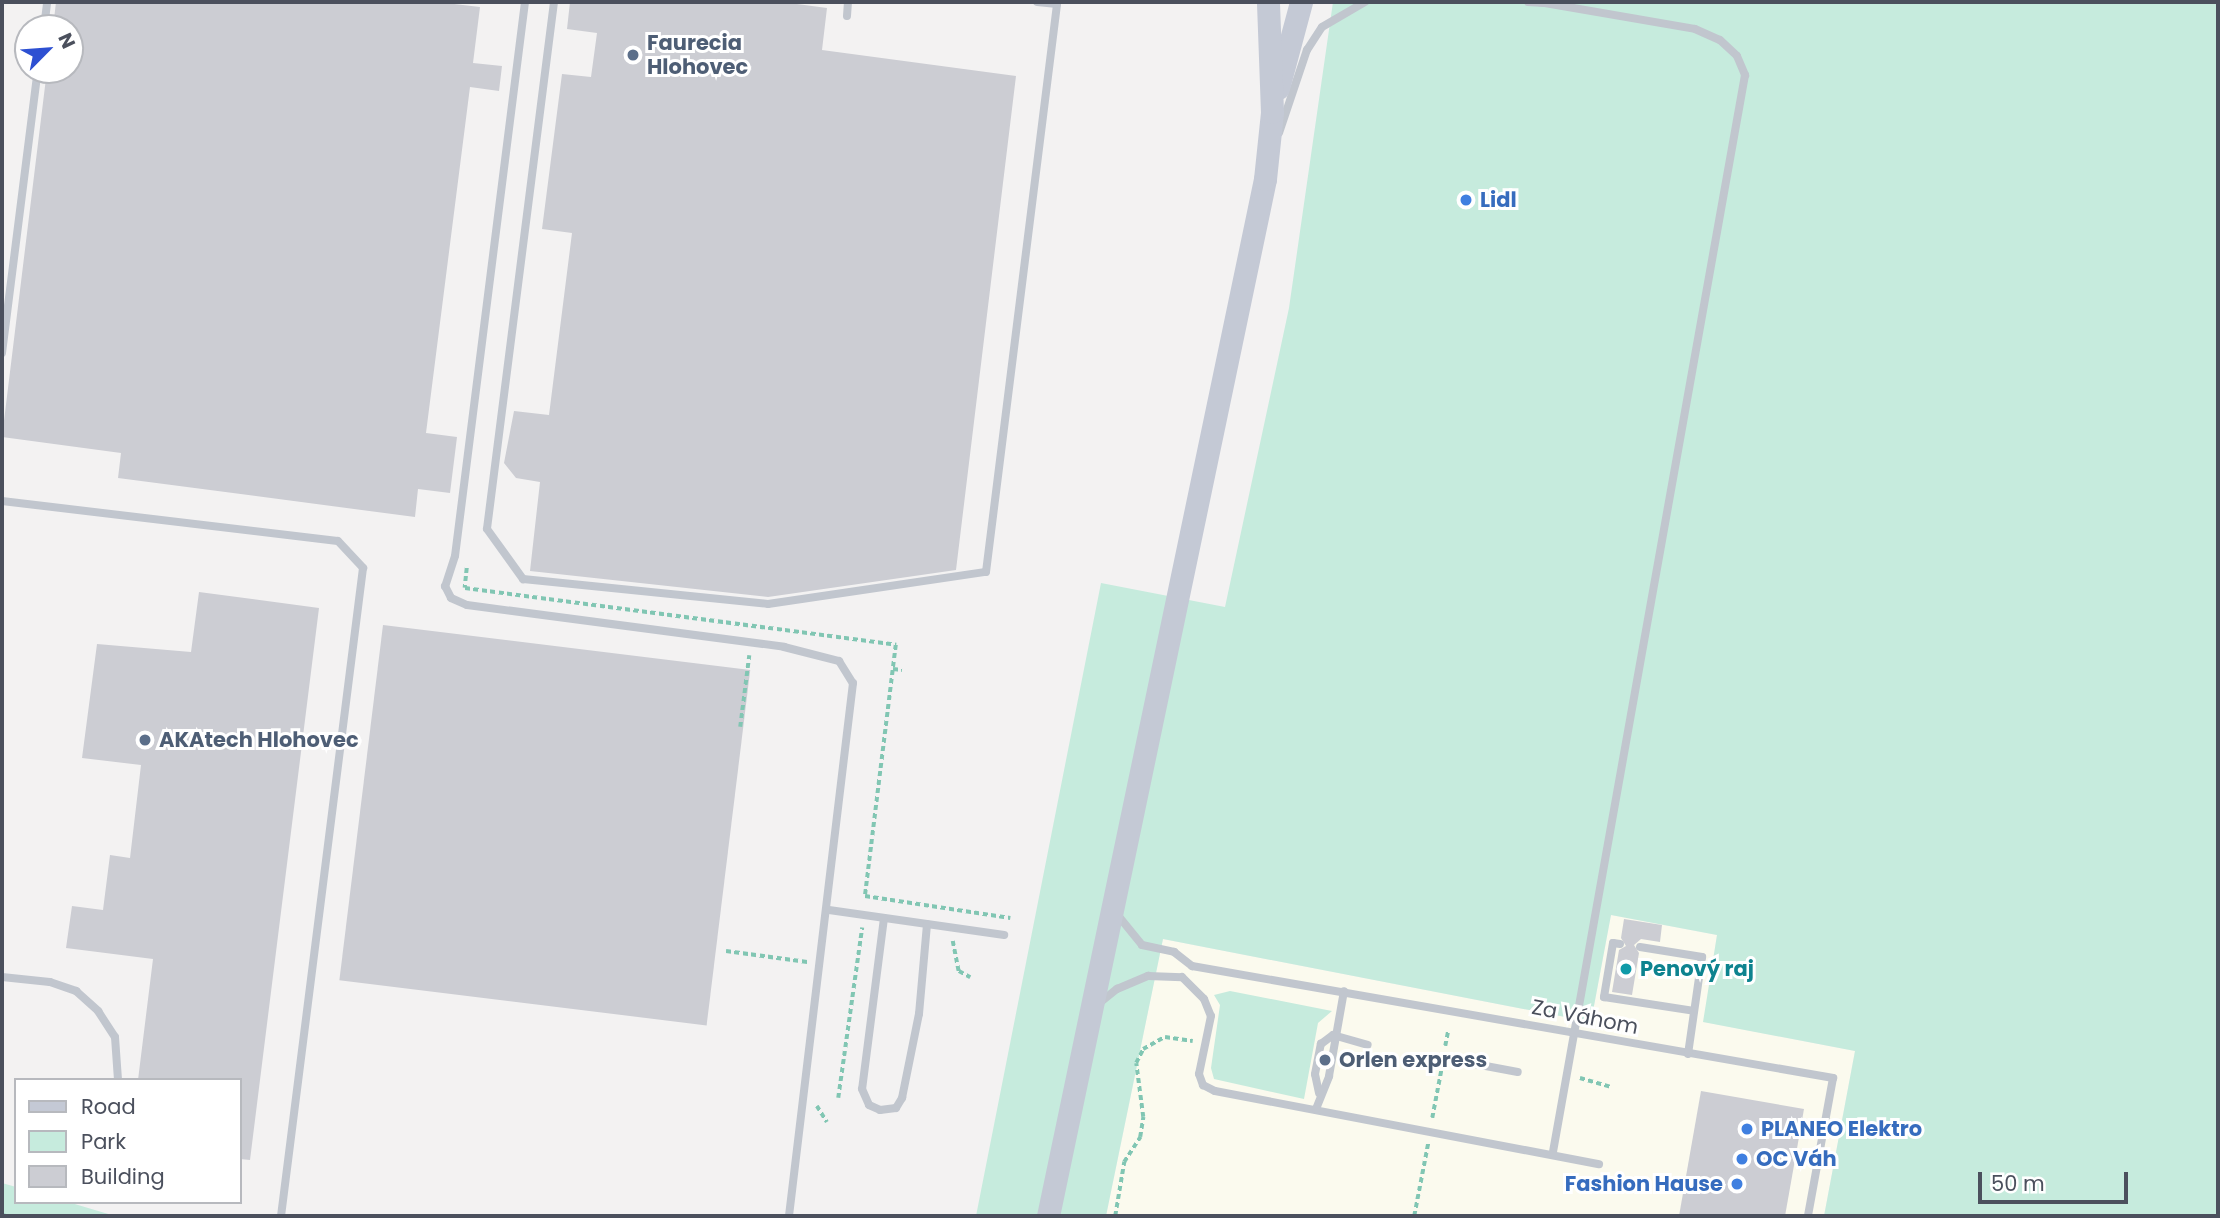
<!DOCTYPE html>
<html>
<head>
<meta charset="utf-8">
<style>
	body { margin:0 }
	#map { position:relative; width:2220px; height:1218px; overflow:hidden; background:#f3f2f2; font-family:Poppins,sans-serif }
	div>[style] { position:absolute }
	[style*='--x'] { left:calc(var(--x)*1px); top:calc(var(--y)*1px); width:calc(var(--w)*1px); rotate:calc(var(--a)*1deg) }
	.commercial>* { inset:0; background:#fbfaee }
	.green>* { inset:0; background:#c6ebdd }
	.building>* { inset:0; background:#cccdd3; transform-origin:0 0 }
	.path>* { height:3.5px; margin-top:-1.75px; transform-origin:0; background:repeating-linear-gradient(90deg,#81c6b3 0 5px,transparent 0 8.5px) }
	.service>* { height:8px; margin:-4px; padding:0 4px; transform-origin:4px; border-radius:4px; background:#c1c6ce }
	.secondary>* { height:23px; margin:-11.5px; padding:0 11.5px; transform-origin:11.5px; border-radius:11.5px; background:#c4c9d5 }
	.dots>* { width:19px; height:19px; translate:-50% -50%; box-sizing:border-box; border:4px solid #fff; border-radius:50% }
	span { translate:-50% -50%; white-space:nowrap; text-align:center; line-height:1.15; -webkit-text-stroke:6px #fff; paint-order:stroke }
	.service-label { font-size:21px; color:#4e5e75; font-weight:700 }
	.left { translate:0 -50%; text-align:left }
	.shop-label { font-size:21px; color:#366cbe; font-weight:700 }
	.right { translate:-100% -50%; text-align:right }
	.culture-label { font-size:21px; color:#0d838f; font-weight:700 }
	.street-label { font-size:21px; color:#4b505d }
	.frame { position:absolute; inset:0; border:4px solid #4b505d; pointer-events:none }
	.legend { position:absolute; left:14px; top:1078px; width:228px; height:126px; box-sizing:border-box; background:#fff; border:2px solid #b7b9be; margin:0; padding:9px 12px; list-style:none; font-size:21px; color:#4b505d }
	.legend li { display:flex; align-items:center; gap:14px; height:35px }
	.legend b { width:35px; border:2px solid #b7b9be }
	.north { position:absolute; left:14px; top:14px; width:70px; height:70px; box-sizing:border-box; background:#fff; border:2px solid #b7b9be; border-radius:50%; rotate:65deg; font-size:19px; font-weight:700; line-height:28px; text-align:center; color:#4b505d }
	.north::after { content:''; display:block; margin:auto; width:24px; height:32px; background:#2d50d2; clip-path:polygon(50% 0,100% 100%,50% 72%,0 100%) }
	.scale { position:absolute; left:1978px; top:1172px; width:150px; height:32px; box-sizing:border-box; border:4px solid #4b505d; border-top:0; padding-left:9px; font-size:21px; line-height:24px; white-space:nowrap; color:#4b505d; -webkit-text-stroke:5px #fff; paint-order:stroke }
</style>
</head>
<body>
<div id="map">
	<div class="commercial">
		<div style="clip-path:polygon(1611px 915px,1717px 935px,1704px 1022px,1855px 1051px,1824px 1216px,1106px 1216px,1163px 939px,1591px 1022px)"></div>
	</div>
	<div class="green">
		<div style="clip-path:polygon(1333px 2px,2218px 2px,2218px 1216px,1824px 1216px,1855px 1051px,1703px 1022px,1717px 935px,1611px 915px,1591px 1022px,1163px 939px,1106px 1216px,976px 1216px,1101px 583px,1225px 607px,1289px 308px)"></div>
		<div style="clip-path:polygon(1230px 991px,1332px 1011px,1318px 1023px,1304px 1099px,1214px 1079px,1211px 1068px,1220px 1005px,1214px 995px)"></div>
		<div style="clip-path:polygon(2px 1183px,16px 1187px,16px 1202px,68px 1202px,115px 1216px,2px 1216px)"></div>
	</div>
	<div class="building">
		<div style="clip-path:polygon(56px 2px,437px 2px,480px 7px,473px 63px,502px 66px,499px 91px,470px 87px,426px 433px,457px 437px,450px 493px,418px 489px,415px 517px,118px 478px,121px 453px,2px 437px,47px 70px,70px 70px,70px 28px,53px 28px)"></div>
		<div style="clip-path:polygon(570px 2px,782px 2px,827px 8px,822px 50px,1016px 76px,956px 570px,768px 597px,530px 571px,540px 482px,516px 478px,504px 463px,514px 411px,549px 415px,572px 233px,542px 229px,562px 74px,591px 77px,597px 33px,567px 29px)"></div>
		<div style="clip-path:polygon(199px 592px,319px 608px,250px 1160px,240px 1159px,240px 1080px,138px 1080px,153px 959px,66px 948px,72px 906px,103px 910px,110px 855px,130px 858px,141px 765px,82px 758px,97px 644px,191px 652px)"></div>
		<div style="left:383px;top:625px;width:370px;height:358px;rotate:7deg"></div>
		<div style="clip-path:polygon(1624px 919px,1662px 925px,1660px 942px,1641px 939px,1634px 945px,1639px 953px,1632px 995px,1612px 992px,1619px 950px,1626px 946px,1621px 938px)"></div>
		<div style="clip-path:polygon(1701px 1091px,1804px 1109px,1785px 1216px,1679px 1216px)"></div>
	</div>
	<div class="path">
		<div style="--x:467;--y:568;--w:20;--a:96"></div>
		<div style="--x:465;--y:588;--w:435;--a:7.5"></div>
		<div style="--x:896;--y:645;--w:253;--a:97"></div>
		<div style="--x:893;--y:669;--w:9;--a:6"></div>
		<div style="--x:740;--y:727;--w:72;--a:-82.8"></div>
		<div style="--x:865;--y:896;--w:147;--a:8.6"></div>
		<div style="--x:953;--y:941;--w:31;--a:79"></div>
		<div style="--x:959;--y:971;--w:13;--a:29"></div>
		<div style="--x:726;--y:951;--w:82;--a:7.7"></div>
		<div style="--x:1445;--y:1046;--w:15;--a:-79"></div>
		<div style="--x:1580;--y:1078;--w:33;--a:16"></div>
		<div style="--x:838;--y:1098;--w:172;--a:-82"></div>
		<div style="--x:817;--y:1106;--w:19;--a:58"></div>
		<div style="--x:1432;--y:1118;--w:48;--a:-79.2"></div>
		<div style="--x:2;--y:1215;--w:4;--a:14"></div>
		<div style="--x:1115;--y:1216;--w:55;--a:-80.5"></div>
		<div style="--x:1124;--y:1162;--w:30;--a:-57"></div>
		<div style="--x:1140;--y:1137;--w:20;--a:-81"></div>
		<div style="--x:1143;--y:1117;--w:54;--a:-97.4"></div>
		<div style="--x:1136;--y:1063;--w:16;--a:-63"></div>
		<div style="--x:1143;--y:1049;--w:25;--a:-29"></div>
		<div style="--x:1165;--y:1037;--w:28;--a:8"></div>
		<div style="--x:1414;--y:1216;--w:74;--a:-79.1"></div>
	</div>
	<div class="service">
		<div style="--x:525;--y:2;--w:558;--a:97.2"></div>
		<div style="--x:455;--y:556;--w:32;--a:108"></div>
		<div style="--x:445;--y:586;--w:13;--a:63"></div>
		<div style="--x:451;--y:598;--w:17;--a:24"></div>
		<div style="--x:467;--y:605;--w:320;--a:7.5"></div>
		<div style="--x:784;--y:647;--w:57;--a:14.3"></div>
		<div style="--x:839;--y:661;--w:26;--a:58"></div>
		<div style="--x:853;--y:683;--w:537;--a:96.85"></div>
		<div style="--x:554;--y:2;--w:531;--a:97.25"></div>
		<div style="--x:487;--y:529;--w:62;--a:54.2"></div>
		<div style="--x:523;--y:579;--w:246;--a:5.8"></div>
		<div style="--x:768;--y:604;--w:220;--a:-8.4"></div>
		<div style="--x:986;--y:572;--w:572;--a:-82.87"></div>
		<div style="--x:1057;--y:4;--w:20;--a:-174"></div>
		<div style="--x:1528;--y:2;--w:16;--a:4"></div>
		<div style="--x:1539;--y:2;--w:158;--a:9.8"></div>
		<div style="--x:1695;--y:29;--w:27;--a:24"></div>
		<div style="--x:1720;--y:40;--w:23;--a:43"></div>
		<div style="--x:1737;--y:56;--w:21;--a:67"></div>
		<div style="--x:1745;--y:75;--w:1094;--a:100.11"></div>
		<div style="--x:847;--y:16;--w:14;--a:-86"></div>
		<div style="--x:44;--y:28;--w:26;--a:-83"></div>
		<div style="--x:1279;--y:133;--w:88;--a:-71.4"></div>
		<div style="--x:1307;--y:50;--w:27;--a:-57"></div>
		<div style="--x:1322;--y:27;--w:50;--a:-30.2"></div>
		<div style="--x:2;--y:353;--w:285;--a:-82.8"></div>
		<div style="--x:2;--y:501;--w:338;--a:6.8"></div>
		<div style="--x:338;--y:541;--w:37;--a:47"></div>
		<div style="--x:363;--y:568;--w:653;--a:97.21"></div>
		<div style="--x:829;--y:910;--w:177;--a:8.1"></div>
		<div style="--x:1116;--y:913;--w:41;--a:50.9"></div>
		<div style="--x:1142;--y:945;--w:33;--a:12"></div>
		<div style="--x:1174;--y:952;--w:23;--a:38"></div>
		<div style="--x:1192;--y:966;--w:651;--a:9.91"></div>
		<div style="--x:1833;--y:1078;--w:140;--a:100.3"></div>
		<div style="--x:884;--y:918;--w:172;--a:97.3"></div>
		<div style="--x:862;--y:1089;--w:17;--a:66"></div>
		<div style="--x:869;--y:1105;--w:12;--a:24"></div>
		<div style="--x:880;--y:1110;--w:16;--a:-7"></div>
		<div style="--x:896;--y:1108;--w:12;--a:-59"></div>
		<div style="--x:902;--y:1098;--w:86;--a:-78.6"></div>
		<div style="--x:919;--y:1014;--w:90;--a:-84.9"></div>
		<div style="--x:1620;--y:944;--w:7;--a:-172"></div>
		<div style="--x:1613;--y:943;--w:55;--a:99.5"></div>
		<div style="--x:1604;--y:997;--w:91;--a:8.8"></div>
		<div style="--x:1640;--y:947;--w:63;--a:9.2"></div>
		<div style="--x:1702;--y:957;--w:98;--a:98.2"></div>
		<div style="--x:2;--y:977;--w:48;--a:5.9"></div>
		<div style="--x:50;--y:982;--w:28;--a:19"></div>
		<div style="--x:76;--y:991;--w:30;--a:42"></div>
		<div style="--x:98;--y:1011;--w:31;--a:57"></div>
		<div style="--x:115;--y:1037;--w:43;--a:86"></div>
		<div style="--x:1097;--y:1005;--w:26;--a:-39"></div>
		<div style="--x:1117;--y:989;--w:34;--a:-23"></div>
		<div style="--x:1148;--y:976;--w:34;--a:2"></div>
		<div style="--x:1182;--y:977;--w:31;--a:45"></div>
		<div style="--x:1204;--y:999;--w:18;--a:68"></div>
		<div style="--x:1211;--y:1016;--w:59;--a:101.7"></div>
		<div style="--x:1199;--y:1074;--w:12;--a:70"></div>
		<div style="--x:1203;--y:1085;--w:13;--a:27"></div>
		<div style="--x:1215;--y:1091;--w:391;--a:10.8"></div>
		<div style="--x:1333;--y:1035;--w:36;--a:16"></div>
		<div style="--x:1443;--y:1058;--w:76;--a:10.6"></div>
		<div style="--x:1319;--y:1093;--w:19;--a:-102"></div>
		<div style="--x:1315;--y:1074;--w:31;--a:-79"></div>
		<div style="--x:1321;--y:1044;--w:15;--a:-37"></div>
		<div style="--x:1316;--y:1109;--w:35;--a:-68"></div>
		<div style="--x:1329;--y:1076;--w:86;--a:-80"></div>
	</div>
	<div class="secondary">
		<div style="--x:1278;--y:88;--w:89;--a:-75"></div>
		<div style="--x:1048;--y:1216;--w:1059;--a:-78.18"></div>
		<div style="--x:1265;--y:179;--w:67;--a:-84"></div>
		<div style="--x:1272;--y:112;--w:110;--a:-92.1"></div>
	</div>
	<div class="dots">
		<div style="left:633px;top:55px;background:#5c6f8a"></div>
		<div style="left:1466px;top:200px;background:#3f7fe0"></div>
		<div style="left:145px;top:740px;background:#5c6f8a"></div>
		<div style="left:1626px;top:969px;background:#0f9aa8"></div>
		<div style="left:1325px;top:1060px;background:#5c6f8a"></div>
		<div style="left:1747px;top:1129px;background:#3f7fe0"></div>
		<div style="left:1742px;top:1159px;background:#3f7fe0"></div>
		<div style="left:1737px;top:1184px;background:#3f7fe0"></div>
	</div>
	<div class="service-label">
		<span class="left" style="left:647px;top:55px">Faurecia<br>Hlohovec</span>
		<span class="left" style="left:159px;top:740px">AKAtech Hlohovec</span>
		<span class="left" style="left:1339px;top:1060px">Orlen express</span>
	</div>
	<div class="shop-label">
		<span class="left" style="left:1480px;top:200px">Lidl</span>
		<span class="left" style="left:1761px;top:1129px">PLANEO Elektro</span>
		<span class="left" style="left:1756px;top:1159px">OC Váh</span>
		<span class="right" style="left:1723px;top:1184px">Fashion Hause</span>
	</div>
	<div class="culture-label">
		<span class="left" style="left:1640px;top:969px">Penový raj</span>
	</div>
	<div class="street-label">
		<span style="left:1585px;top:1017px;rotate:11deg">Za Váhom</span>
	</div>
	<div class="frame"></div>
	<ul class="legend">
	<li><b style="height:9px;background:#c4c9d5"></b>Road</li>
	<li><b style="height:19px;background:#c6ebdd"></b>Park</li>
	<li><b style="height:19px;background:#cccdd3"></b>Building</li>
	</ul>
	<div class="north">N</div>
	<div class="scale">50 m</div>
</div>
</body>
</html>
